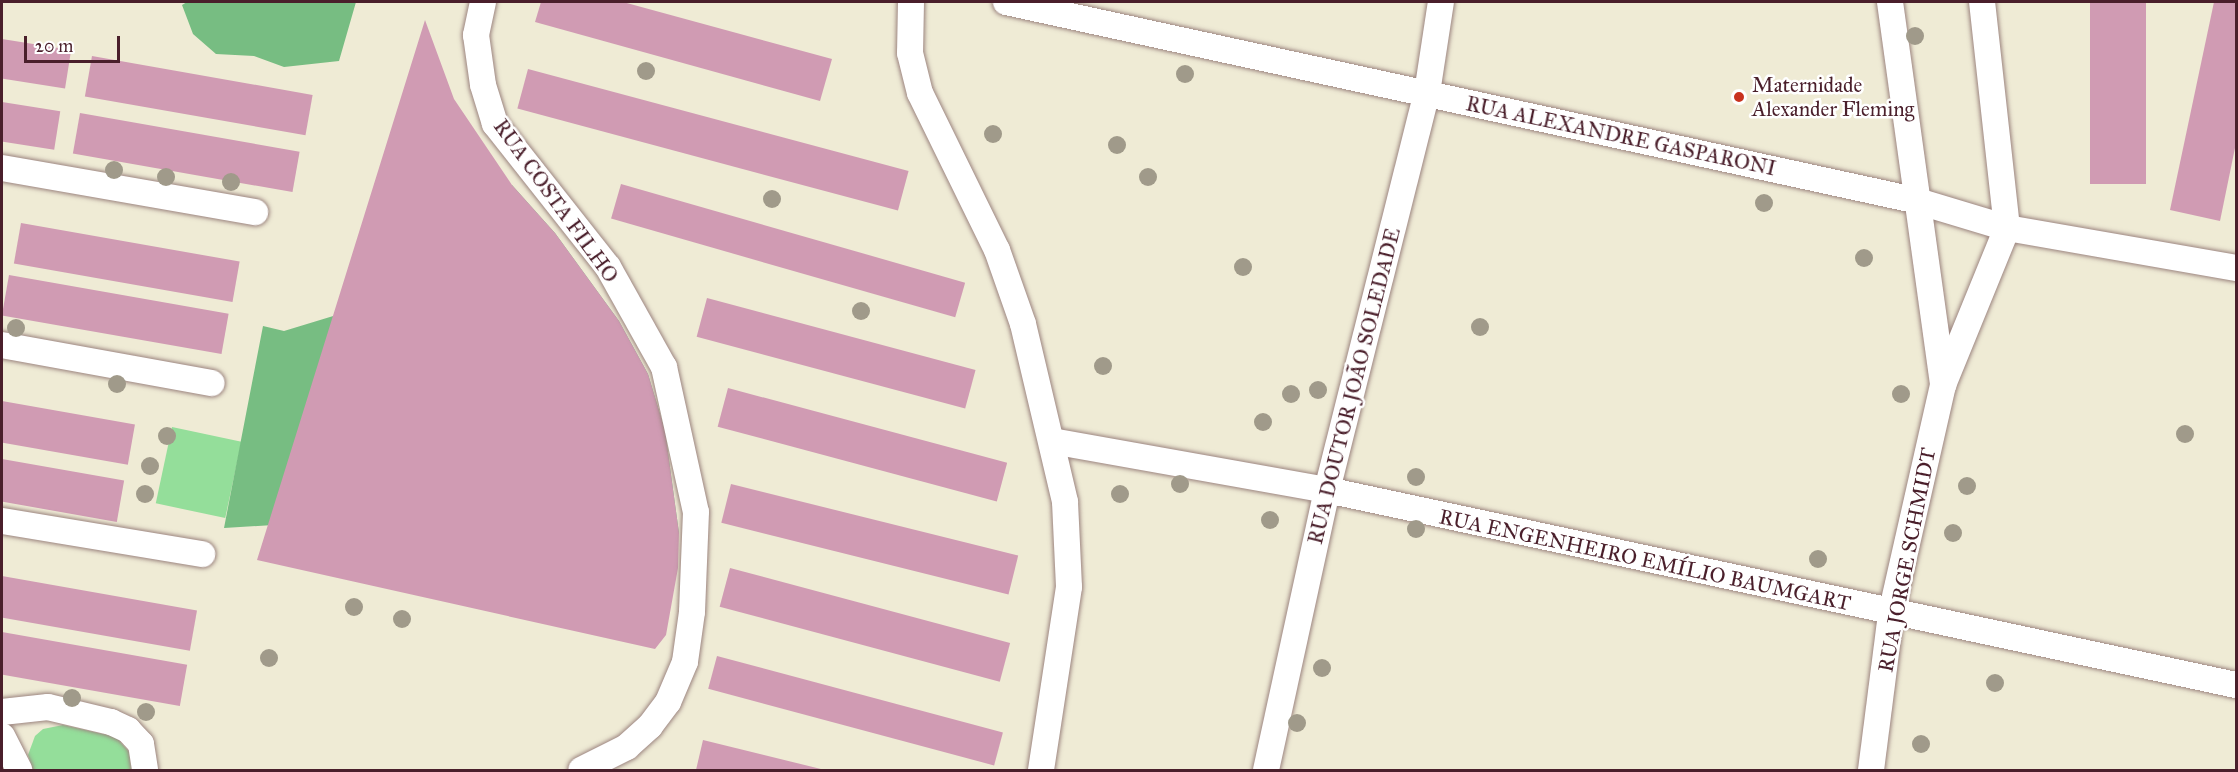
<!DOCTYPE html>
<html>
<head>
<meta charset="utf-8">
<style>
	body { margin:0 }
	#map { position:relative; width:2238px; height:772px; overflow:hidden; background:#efebd5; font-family:"IM FELL Great Primer",serif }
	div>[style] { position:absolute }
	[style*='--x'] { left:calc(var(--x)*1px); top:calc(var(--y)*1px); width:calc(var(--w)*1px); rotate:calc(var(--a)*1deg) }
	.green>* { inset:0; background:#94de9a; transform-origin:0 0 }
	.forest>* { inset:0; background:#77bd82 }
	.building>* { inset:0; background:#d09bb3; transform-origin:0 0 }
	.roads { filter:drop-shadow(0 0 2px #9c8580) drop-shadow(0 0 2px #9c8580) }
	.minor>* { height:26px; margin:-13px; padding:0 13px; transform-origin:13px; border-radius:13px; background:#fff }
	.trees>* { width:18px; height:18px; margin:-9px; border-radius:50%; background:#a09a8a }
	.dots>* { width:16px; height:16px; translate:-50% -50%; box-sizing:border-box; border:3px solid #fff; border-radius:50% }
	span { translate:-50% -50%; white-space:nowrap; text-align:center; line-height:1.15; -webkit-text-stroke:5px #fff; paint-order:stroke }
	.poi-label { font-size:21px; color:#4a1f2b }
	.left { translate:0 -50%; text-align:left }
	.street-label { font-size:21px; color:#4a1f2b }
	.frame { position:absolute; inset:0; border:3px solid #4a1f2b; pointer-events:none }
	.scale { position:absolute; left:24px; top:36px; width:96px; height:27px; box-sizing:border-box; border:3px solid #4a1f2b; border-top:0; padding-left:8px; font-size:18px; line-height:21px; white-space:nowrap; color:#4a1f2b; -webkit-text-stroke:4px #fff; paint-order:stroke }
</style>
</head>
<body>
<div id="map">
	<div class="green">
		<div style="left:172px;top:427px;width:71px;height:78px;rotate:12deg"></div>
		<div style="clip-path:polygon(63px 725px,116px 737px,129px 752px,131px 770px,33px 770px,28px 755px,35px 736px,43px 729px)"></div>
	</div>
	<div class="forest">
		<div style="clip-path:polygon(187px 2px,356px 2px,339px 61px,284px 67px,254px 56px,216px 54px,193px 34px,182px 5px)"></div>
		<div style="clip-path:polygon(512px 185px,555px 233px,619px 321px,648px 374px,665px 431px,679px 533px,580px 554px,304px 523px,224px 528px,263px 326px,284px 331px,389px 299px,454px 258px)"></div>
	</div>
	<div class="building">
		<div style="clip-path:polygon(541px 2px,623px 2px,832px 59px,820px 101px,535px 22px)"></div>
		<div style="left:2090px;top:2px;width:56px;height:182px"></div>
		<div style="clip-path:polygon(2214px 2px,2236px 2px,2236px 143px,2220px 221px,2170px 210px)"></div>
		<div style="clip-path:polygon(425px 20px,454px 99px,512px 185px,555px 233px,619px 321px,648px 374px,665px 431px,679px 533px,678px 568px,666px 635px,655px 649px,257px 560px)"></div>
		<div style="left:2px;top:39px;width:70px;height:39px;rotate:9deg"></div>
		<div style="left:92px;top:56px;width:224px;height:41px;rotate:10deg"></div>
		<div style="left:528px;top:69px;width:394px;height:41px;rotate:15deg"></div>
		<div style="left:2px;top:102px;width:59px;height:39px;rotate:9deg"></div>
		<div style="left:80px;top:113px;width:223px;height:41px;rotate:10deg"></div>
		<div style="left:621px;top:184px;width:358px;height:36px;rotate:16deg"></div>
		<div style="left:21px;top:223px;width:222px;height:41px;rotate:10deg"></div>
		<div style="left:9px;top:275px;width:223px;height:41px;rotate:10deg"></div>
		<div style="left:707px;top:298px;width:278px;height:40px;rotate:15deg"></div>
		<div style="left:728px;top:388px;width:289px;height:40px;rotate:15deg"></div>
		<div style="left:2px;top:401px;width:135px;height:41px;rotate:10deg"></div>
		<div style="left:2px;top:459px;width:124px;height:42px;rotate:10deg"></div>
		<div style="left:731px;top:484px;width:296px;height:40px;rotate:14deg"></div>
		<div style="left:730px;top:568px;width:290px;height:40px;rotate:15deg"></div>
		<div style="left:2px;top:576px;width:198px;height:41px;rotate:10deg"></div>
		<div style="left:2px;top:632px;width:188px;height:42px;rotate:10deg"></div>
		<div style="left:717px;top:656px;width:296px;height:34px;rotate:15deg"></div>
		<div style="clip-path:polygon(703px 740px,825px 770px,696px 770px)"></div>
	</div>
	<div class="roads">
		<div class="minor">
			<div style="--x:483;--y:2;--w:34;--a:102"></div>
			<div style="--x:476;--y:35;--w:50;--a:82"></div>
			<div style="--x:483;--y:85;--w:41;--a:72.9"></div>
			<div style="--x:495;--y:124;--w:182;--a:51.7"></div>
			<div style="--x:608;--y:267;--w:115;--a:60.8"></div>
			<div style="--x:664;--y:367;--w:148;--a:77.6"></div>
			<div style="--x:696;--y:512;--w:100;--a:92.3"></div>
			<div style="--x:692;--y:612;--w:50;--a:98"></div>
			<div style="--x:685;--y:662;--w:43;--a:113"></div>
			<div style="--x:668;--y:702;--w:30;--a:127"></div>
			<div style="--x:650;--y:726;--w:31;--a:138"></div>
			<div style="--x:627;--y:747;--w:51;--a:153.4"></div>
			<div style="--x:911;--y:2;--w:51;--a:91.1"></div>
			<div style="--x:910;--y:53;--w:41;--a:76"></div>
			<div style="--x:920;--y:93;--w:175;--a:63.9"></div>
			<div style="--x:997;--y:250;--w:78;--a:70.6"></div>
			<div style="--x:1023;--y:324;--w:183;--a:76.7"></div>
			<div style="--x:1065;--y:502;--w:85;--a:87.3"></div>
			<div style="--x:1069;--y:587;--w:185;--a:98.7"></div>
			<div style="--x:1006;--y:2;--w:929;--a:12.3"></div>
			<div style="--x:1914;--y:200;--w:97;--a:16.8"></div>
			<div style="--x:2007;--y:228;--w:232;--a:9.9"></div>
			<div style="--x:1890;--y:2;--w:387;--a:82.1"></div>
			<div style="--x:2;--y:168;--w:257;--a:9.9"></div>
			<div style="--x:2;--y:345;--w:213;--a:10.3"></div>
			<div style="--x:1052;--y:441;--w:279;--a:10.1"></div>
			<div style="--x:1327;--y:490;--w:930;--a:12.11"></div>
			<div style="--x:2;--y:521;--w:203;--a:9.4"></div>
			<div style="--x:2;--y:712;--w:46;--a:-6.2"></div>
			<div style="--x:48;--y:707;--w:65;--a:13.4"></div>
			<div style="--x:111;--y:722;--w:19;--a:25"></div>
			<div style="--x:128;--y:730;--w:19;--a:47"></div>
			<div style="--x:141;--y:744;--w:26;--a:81"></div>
			<div style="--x:2;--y:736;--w:38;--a:63"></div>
			<div style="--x:1266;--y:770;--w:287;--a:-77.7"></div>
			<div style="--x:1327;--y:490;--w:409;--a:-75.9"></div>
			<div style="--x:1427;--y:93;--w:92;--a:-81.3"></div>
			<div style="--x:1871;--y:770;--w:157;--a:-82.7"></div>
			<div style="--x:1891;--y:614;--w:235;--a:-77.2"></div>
			<div style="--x:1943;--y:385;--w:170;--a:-67.8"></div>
			<div style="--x:2007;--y:228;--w:227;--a:-96.3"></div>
		</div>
	</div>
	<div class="trees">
		<div style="left:1915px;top:36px"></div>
		<div style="left:646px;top:71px"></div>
		<div style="left:1185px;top:74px"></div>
		<div style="left:993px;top:134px"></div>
		<div style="left:1117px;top:145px"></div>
		<div style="left:114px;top:170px"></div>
		<div style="left:166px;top:177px"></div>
		<div style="left:1148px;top:177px"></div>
		<div style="left:231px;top:182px"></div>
		<div style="left:772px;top:199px"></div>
		<div style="left:1764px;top:203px"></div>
		<div style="left:1864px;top:258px"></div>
		<div style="left:1243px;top:267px"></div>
		<div style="left:861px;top:311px"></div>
		<div style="left:1480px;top:327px"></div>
		<div style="left:16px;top:328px"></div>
		<div style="left:1103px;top:366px"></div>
		<div style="left:117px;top:384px"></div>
		<div style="left:1318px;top:390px"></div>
		<div style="left:1291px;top:394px"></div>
		<div style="left:1901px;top:394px"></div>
		<div style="left:1263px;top:422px"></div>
		<div style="left:2185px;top:434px"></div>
		<div style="left:167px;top:436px"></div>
		<div style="left:150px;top:466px"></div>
		<div style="left:1416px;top:477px"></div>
		<div style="left:1180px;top:484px"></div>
		<div style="left:1967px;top:486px"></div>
		<div style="left:145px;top:494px"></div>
		<div style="left:1120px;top:494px"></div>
		<div style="left:1270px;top:520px"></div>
		<div style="left:1416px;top:529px"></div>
		<div style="left:1953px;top:533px"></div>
		<div style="left:1818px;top:559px"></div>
		<div style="left:354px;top:607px"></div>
		<div style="left:402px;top:619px"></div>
		<div style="left:269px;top:658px"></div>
		<div style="left:1322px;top:668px"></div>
		<div style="left:1995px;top:683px"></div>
		<div style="left:72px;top:698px"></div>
		<div style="left:146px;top:712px"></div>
		<div style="left:1297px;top:723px"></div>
		<div style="left:1921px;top:744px"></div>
	</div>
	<div class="dots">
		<div style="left:1739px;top:97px;background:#c8321e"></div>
	</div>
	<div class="poi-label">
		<span class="left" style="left:1752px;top:97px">Maternidade<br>Alexander Fleming</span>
	</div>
	<div class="street-label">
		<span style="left:1621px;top:136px;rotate:12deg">RUA ALEXANDRE GASPARONI</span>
		<span style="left:556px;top:201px;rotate:54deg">RUA COSTA FILHO</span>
		<span style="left:1354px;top:386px;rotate:-76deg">RUA DOUTOR JOÃO SOLEDADE</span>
		<span style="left:1645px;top:560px;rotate:12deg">RUA ENGENHEIRO EMÍLIO BAUMGART</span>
		<span style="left:1907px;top:560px;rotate:-79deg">RUA JORGE SCHMIDT</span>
	</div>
	<div class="frame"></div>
	<div class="scale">20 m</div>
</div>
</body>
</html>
